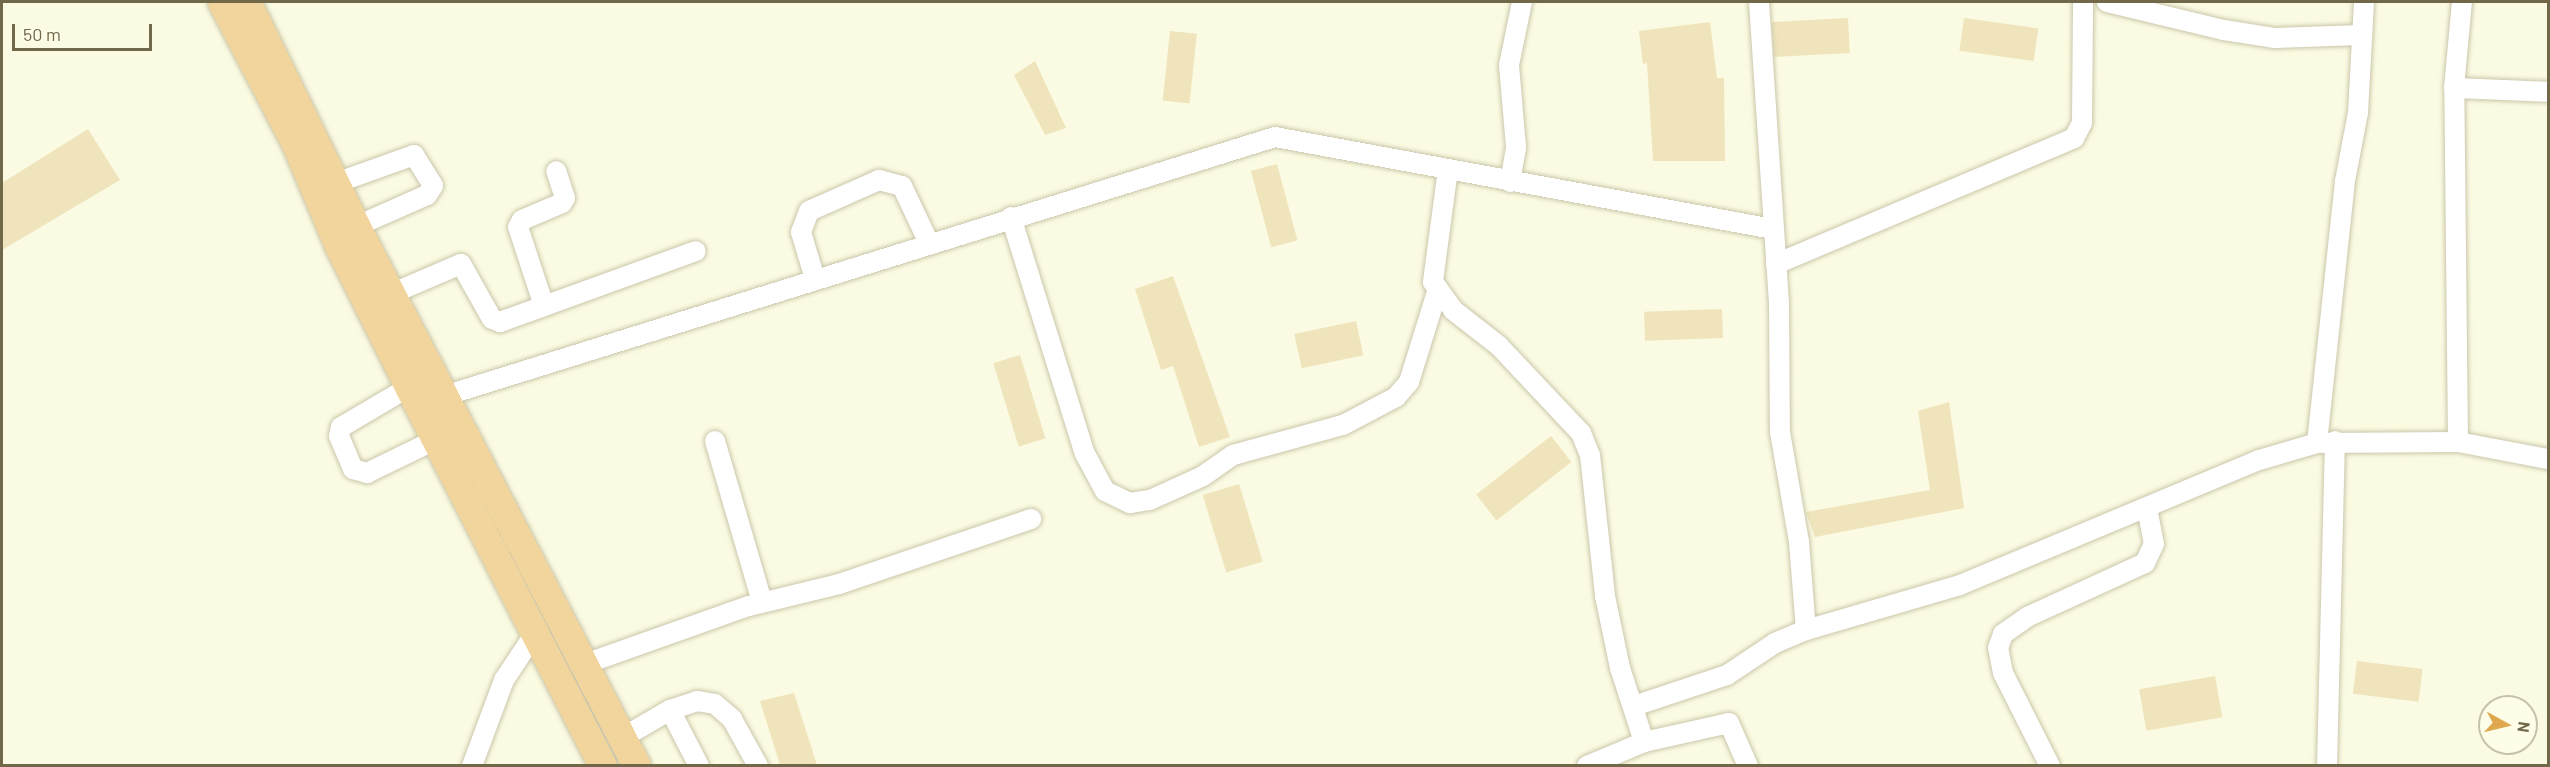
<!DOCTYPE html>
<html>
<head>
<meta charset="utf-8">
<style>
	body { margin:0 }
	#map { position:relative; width:2550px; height:767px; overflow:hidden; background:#fafbe2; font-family:Barlow,sans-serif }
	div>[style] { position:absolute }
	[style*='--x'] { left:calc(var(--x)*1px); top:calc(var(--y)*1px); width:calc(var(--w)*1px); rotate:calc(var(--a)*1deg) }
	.building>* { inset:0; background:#efe4bc; transform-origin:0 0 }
	.roads { filter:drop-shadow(0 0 2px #cbc6aa) drop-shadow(0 0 2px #cbc6aa) }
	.minor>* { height:20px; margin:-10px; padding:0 10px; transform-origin:10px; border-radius:10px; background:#fff }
	.highway>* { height:28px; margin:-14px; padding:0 14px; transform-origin:14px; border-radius:14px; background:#f2d59c }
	span { translate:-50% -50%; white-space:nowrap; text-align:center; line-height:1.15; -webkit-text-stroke:5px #fefee8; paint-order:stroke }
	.frame { position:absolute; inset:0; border:3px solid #71684a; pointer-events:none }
	.north { position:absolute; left:2478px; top:695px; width:60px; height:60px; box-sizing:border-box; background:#fefee8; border:2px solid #c6c2a9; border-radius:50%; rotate:98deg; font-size:16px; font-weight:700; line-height:24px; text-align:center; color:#71684a }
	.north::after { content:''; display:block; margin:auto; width:21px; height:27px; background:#dfa84e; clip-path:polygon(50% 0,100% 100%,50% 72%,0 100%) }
	.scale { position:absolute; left:12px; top:24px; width:140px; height:27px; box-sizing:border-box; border:3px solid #71684a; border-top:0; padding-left:8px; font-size:18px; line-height:21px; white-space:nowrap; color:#71684a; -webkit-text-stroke:4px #fefee8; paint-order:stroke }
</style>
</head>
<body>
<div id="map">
	<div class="building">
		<div style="left:1848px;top:18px;width:35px;height:76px;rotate:87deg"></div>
		<div style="left:1964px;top:18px;width:75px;height:33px;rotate:8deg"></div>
		<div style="clip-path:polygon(1710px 22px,1717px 78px,1724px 78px,1725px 161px,1653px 161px,1647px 63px,1643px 64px,1639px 31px)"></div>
		<div style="left:1170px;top:31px;width:27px;height:70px;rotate:6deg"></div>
		<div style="clip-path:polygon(1035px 61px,1066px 128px,1045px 135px,1014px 75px)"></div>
		<div style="clip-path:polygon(88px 129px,120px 180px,2px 250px,2px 183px)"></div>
		<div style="left:1277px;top:164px;width:79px;height:27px;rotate:75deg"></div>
		<div style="clip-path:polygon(1173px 276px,1230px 437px,1199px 447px,1173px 366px,1161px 370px,1135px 289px)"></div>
		<div style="left:1722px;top:309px;width:29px;height:78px;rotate:88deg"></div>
		<div style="left:1356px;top:321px;width:35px;height:63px;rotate:78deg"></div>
		<div style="left:1020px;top:355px;width:87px;height:28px;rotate:73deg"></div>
		<div style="clip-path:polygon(1949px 402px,1964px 508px,1815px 537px,1806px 512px,1930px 490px,1918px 411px)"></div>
		<div style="left:1551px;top:436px;width:33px;height:95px;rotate:52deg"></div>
		<div style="left:1239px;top:484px;width:81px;height:38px;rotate:73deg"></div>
		<div style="left:2357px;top:661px;width:66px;height:33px;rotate:7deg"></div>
		<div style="left:2215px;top:676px;width:42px;height:77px;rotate:80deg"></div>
		<div style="clip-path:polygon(794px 693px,817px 765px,780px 765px,760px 701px)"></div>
	</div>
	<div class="roads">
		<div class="minor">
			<div style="--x:1759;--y:2;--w:301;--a:86.2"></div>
			<div style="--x:1779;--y:302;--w:130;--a:89.6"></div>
			<div style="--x:1780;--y:432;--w:112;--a:80.2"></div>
			<div style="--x:1799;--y:542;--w:88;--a:85.5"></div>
			<div style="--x:2107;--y:2;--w:120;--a:13.5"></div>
			<div style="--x:2224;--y:30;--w:52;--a:8.9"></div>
			<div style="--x:2275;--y:38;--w:86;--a:-2"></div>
			<div style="--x:2454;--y:88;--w:94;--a:2.4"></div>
			<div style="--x:1448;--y:169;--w:114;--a:97.6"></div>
			<div style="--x:1433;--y:282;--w:34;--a:54"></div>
			<div style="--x:1453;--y:310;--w:58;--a:38"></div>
			<div style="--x:1499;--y:346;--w:120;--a:46.7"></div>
			<div style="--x:1581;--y:433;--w:24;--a:68"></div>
			<div style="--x:1590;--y:455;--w:142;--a:83.9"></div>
			<div style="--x:1605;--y:596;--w:74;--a:78.2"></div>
			<div style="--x:1620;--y:668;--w:78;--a:72"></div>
			<div style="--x:1510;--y:182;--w:36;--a:-80"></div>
			<div style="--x:1516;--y:147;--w:82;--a:-94.9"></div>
			<div style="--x:1509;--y:65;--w:64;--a:-78.3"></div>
			<div style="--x:336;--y:183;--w:83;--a:-19.7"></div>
			<div style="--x:414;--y:155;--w:36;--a:58"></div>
			<div style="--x:433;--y:186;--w:11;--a:124"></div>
			<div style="--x:427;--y:195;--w:77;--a:156.1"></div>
			<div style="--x:1011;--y:217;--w:246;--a:72.7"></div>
			<div style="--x:1084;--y:452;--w:44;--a:61.7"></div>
			<div style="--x:1105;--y:491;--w:28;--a:26"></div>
			<div style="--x:1130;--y:503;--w:20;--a:-9"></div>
			<div style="--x:1150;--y:500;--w:58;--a:-24.4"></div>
			<div style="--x:1203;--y:476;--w:37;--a:-35"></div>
			<div style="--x:1233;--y:455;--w:114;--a:-15.3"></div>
			<div style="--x:1343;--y:425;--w:60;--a:-27.8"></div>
			<div style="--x:1396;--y:397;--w:20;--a:-49"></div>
			<div style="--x:1409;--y:382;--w:97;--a:-72.7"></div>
			<div style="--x:1776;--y:264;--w:324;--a:-22.9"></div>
			<div style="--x:2074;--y:138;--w:17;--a:-62"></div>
			<div style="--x:2082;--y:123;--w:121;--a:-89.5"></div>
			<div style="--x:815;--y:279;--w:49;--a:-106.6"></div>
			<div style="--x:801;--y:232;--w:22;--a:-69"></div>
			<div style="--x:809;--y:211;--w:77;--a:-23.9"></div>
			<div style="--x:879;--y:180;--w:24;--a:15"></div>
			<div style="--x:902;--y:186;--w:63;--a:64.7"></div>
			<div style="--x:391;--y:294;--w:76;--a:-23.2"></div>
			<div style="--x:461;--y:264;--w:63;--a:60.6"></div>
			<div style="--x:492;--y:319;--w:9;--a:21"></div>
			<div style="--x:500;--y:322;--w:208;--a:-19.9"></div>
			<div style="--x:544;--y:306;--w:83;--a:-108.2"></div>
			<div style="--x:518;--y:227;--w:8;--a:-60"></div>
			<div style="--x:522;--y:220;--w:43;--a:-23"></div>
			<div style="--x:562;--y:203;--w:6;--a:-59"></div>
			<div style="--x:565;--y:198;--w:28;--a:-108"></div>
			<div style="--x:409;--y:387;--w:79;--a:149.5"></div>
			<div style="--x:341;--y:427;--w:9;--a:103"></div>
			<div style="--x:339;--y:436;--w:36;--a:67"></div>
			<div style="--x:353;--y:469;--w:15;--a:16"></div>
			<div style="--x:367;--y:473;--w:76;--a:-25.9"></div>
			<div style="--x:444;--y:396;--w:870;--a:-17.31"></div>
			<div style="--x:1275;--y:137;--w:506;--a:10.47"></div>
			<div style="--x:715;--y:441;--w:168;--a:73.7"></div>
			<div style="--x:2458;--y:442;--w:354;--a:-90.6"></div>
			<div style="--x:2454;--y:88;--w:86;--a:-84.7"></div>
			<div style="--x:2322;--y:443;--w:136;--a:-0.4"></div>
			<div style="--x:2458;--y:442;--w:92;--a:10.7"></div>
			<div style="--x:582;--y:665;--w:177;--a:-19.5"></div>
			<div style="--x:749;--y:606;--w:93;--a:-13.7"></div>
			<div style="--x:839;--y:584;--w:203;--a:-18.7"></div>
			<div style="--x:1634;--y:706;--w:98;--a:-18.4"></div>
			<div style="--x:1727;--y:675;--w:58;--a:-33.7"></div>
			<div style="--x:1775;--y:643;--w:34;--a:-23"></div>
			<div style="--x:1806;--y:630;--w:160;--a:-16.3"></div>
			<div style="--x:1960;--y:585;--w:324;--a:-22.7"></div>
			<div style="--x:2259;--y:460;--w:60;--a:-16.3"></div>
			<div style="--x:2317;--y:443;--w:263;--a:-83.9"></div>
			<div style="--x:2345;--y:181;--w:69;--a:-79.2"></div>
			<div style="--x:2358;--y:113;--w:111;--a:-86.9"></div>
			<div style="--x:670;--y:710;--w:63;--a:62.6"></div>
			<div style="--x:622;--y:738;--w:56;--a:-30.3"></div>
			<div style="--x:670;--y:710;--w:28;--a:-18"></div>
			<div style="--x:697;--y:701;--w:18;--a:9"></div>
			<div style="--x:715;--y:704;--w:23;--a:41"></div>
			<div style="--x:732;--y:719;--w:54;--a:61"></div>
			<div style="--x:472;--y:766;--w:92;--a:-69.6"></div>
			<div style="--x:504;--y:680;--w:54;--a:-56.3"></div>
			<div style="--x:1587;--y:766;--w:62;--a:-22.8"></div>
			<div style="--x:1644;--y:742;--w:87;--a:-12.6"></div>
			<div style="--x:1729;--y:723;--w:47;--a:66.2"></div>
			<div style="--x:2050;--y:766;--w:104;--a:-116.8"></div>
			<div style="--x:2003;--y:673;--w:25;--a:-101"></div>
			<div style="--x:1998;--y:648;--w:15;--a:-70"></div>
			<div style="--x:2003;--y:634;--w:29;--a:-35"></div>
			<div style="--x:2027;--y:617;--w:130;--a:-24.6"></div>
			<div style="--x:2145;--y:563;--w:21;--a:-65"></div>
			<div style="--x:2154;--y:544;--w:36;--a:-101"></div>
			<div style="--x:2327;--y:766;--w:325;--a:-88.6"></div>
		</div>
		<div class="highway">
			<div style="--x:222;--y:2;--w:160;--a:62.5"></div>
			<div style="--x:296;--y:144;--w:113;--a:67.1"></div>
			<div style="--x:340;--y:248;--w:155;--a:63.6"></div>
			<div style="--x:409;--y:387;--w:426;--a:62.9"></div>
			<div style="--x:247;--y:2;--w:258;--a:64"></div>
			<div style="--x:360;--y:234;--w:600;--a:62.5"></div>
		</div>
	</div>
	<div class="frame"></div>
	<div class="north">N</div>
	<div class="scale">50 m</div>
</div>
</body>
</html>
